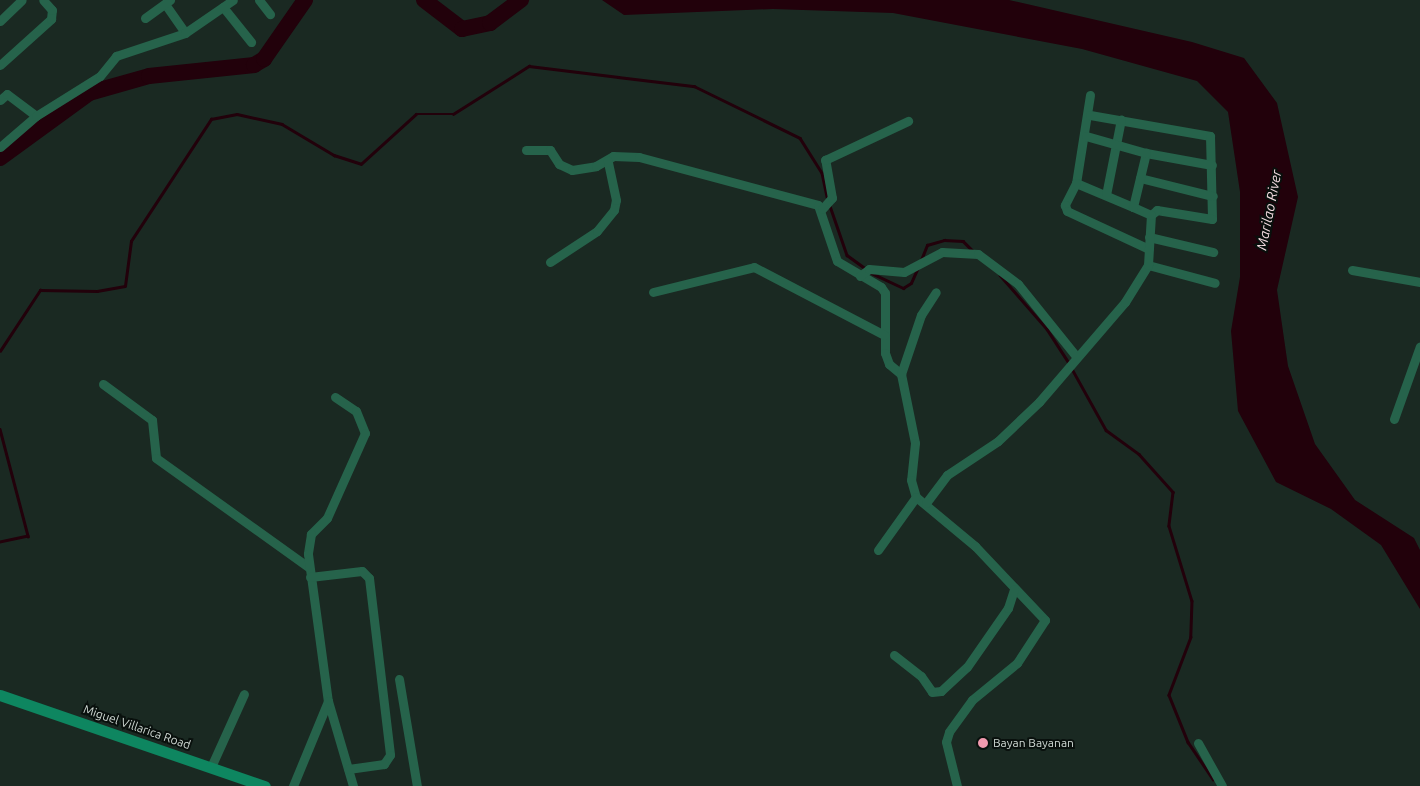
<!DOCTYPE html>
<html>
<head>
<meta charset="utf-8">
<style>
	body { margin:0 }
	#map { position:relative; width:1420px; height:786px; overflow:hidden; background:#1a2922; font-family:Ubuntu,sans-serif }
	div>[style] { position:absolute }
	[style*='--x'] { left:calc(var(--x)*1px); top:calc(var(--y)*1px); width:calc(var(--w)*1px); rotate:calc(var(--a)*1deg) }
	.water>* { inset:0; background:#22010b }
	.stream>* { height:2.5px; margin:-1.25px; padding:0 1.25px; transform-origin:1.25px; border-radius:1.25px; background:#22010b }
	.river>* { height:16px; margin:-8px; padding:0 8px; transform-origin:8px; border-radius:8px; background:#22010b }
	.street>* { height:9px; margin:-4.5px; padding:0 4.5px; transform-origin:4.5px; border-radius:4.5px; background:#26634b }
	.secondary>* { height:11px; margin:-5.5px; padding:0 5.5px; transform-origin:5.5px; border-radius:5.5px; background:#0e8660 }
	.dots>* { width:14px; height:14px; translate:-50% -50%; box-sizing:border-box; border:2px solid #09100d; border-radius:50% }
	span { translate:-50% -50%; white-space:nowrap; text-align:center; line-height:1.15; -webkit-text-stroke:4px #09100d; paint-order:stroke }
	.street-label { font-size:12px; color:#cfd8d3 }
	.poi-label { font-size:12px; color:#cfd8d3 }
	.left { translate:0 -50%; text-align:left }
	.water-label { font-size:14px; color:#f3dbe0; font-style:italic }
</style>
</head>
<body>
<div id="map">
	<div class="water">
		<div style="clip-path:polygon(602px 0,1009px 0,1192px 42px,1244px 58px,1277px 103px,1298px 197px,1277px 290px,1288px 366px,1315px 444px,1355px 500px,1414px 538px,1420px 550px,1420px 609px,1381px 545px,1331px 509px,1276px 482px,1238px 411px,1231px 331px,1240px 277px,1240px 192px,1228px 112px,1197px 81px,1082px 49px,893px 13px,773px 9px,624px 15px)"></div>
	</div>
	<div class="stream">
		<div style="--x:830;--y:206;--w:52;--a:70.9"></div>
		<div style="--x:847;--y:255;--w:22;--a:36"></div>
		<div style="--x:921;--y:260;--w:16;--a:-68"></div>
		<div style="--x:927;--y:245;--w:18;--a:-16"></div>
		<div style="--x:944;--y:240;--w:19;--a:3"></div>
		<div style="--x:963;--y:241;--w:14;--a:45"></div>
		<div style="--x:869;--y:272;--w:38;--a:25"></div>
		<div style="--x:903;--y:288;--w:9;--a:-32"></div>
		<div style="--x:911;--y:283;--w:17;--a:-66"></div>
		<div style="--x:1000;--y:275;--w:72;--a:49"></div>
		<div style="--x:1047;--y:329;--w:40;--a:57.1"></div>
		<div style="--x:0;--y:351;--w:73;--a:-56.7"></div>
		<div style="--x:40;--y:290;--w:57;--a:1"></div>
		<div style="--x:97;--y:291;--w:28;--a:-10"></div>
		<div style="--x:125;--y:286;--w:45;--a:-82.4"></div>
		<div style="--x:131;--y:241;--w:146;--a:-56.7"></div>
		<div style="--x:211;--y:119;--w:26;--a:-11"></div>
		<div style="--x:237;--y:114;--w:46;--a:12.5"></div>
		<div style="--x:282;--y:124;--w:61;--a:30.8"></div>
		<div style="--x:334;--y:155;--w:28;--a:18"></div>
		<div style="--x:361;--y:164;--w:74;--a:-42.3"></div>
		<div style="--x:416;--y:114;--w:37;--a:0"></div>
		<div style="--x:453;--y:114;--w:90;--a:-32.3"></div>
		<div style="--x:529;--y:66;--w:90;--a:7"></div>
		<div style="--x:618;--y:77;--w:77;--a:6.8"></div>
		<div style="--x:694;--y:86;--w:118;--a:26.1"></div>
		<div style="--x:800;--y:138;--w:41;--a:57.8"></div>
		<div style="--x:822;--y:173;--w:24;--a:78"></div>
		<div style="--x:1071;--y:367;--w:72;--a:60.9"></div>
		<div style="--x:1106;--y:430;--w:41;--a:36"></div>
		<div style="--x:1139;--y:454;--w:51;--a:48.2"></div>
		<div style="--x:1173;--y:492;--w:34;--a:97"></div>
		<div style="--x:1169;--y:526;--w:78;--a:73"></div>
		<div style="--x:1192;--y:601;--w:36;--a:92"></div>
		<div style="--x:1191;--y:637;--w:62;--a:110.8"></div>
		<div style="--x:1169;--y:695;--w:51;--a:68"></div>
		<div style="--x:1188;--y:742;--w:45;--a:56"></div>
		<div style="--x:0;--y:429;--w:111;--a:75.3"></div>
		<div style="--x:28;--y:536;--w:29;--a:168"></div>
	</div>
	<div class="river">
		<div style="--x:424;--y:0;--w:48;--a:37.3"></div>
		<div style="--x:462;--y:29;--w:29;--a:-12"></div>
		<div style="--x:490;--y:23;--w:39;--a:-37"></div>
		<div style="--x:0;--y:158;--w:110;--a:-36.1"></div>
		<div style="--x:89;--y:93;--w:62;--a:-15.8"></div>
		<div style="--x:149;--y:76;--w:106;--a:-6"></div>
		<div style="--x:254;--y:65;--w:12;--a:-31"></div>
		<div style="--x:264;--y:59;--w:72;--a:-55.2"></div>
	</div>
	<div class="street">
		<div style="--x:259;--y:0;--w:18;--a:52"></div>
		<div style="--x:165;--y:4;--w:35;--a:55"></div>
		<div style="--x:223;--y:7;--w:45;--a:51.3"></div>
		<div style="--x:145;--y:18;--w:31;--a:-36"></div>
		<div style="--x:0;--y:21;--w:30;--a:-44"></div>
		<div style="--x:0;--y:65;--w:69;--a:-42"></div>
		<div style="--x:51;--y:19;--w:9;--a:-84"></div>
		<div style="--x:52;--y:10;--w:13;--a:-132"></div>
		<div style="--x:1090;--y:95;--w:89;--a:99"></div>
		<div style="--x:1076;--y:183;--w:62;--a:22.8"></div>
		<div style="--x:0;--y:100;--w:9;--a:-41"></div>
		<div style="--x:7;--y:94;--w:36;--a:37"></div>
		<div style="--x:1090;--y:115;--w:122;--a:9.9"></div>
		<div style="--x:1210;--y:136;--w:83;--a:88.6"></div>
		<div style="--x:1212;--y:219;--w:56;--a:-170.7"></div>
		<div style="--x:1157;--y:210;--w:8;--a:140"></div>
		<div style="--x:0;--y:147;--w:48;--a:-40.7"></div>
		<div style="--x:36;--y:116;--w:75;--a:-32"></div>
		<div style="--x:100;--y:76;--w:26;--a:-51"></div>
		<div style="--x:116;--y:56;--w:73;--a:-18.4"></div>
		<div style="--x:185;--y:33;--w:58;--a:-34.5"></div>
		<div style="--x:526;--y:150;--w:24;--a:0"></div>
		<div style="--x:550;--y:150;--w:17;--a:57"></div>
		<div style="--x:559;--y:164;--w:14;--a:25"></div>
		<div style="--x:572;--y:170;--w:24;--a:-9"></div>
		<div style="--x:596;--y:166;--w:20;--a:-30"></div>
		<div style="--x:613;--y:156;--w:26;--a:2"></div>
		<div style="--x:639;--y:157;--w:185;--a:15"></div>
		<div style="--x:818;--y:205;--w:59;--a:71.3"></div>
		<div style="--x:837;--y:261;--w:51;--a:30.6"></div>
		<div style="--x:881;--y:287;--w:7;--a:56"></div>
		<div style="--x:885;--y:293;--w:60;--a:90"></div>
		<div style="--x:885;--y:353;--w:12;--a:70"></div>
		<div style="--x:889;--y:364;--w:16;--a:40"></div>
		<div style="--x:901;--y:374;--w:70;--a:78.5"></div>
		<div style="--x:915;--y:443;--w:37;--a:96"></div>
		<div style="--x:911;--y:480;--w:18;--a:74"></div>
		<div style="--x:916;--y:497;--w:77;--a:39.7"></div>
		<div style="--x:975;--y:546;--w:102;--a:46.6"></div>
		<div style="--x:1045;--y:620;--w:51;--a:123.1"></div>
		<div style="--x:1017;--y:663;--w:58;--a:140.6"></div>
		<div style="--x:972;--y:700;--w:39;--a:126"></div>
		<div style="--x:949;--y:732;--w:10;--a:107"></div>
		<div style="--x:946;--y:742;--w:45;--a:76"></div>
		<div style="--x:1146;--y:153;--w:67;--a:10.3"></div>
		<div style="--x:1140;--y:178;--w:75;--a:13.9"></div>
		<div style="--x:1076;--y:183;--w:25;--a:117"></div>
		<div style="--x:1065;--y:205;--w:6;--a:72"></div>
		<div style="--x:1067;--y:211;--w:90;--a:24.9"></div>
		<div style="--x:1106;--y:195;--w:77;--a:-78.8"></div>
		<div style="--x:822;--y:209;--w:15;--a:-48"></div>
		<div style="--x:832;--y:198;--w:39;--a:-100"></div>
		<div style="--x:825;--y:160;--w:92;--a:-25.2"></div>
		<div style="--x:1149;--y:237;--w:66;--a:13.2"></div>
		<div style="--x:550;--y:262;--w:56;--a:-33.4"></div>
		<div style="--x:597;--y:231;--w:27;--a:-51"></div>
		<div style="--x:614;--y:210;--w:10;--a:-79"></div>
		<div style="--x:616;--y:200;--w:40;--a:-102"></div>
		<div style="--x:1148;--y:265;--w:69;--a:15"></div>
		<div style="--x:1352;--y:270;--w:69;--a:10"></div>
		<div style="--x:860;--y:276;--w:11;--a:-38"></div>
		<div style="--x:869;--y:269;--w:35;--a:5"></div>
		<div style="--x:904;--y:272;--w:43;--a:-27.8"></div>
		<div style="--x:942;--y:252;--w:36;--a:3"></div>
		<div style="--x:978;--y:254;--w:50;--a:36.9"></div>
		<div style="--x:1018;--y:284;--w:91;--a:51.2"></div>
		<div style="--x:653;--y:292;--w:104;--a:-13.9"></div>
		<div style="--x:754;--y:267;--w:147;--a:27.6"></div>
		<div style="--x:901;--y:374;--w:62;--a:-71.3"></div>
		<div style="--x:921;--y:315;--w:27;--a:-57"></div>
		<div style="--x:103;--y:384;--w:61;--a:36.3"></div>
		<div style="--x:152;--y:420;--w:38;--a:84"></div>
		<div style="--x:156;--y:458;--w:187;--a:35.6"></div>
		<div style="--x:335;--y:397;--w:25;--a:34"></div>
		<div style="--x:356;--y:411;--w:24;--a:68"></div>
		<div style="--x:365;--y:433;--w:93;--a:114.1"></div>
		<div style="--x:327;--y:518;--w:23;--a:135"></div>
		<div style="--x:311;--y:534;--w:20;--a:99"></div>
		<div style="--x:308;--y:554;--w:148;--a:82.3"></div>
		<div style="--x:328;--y:701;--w:89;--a:73.6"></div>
		<div style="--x:1394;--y:419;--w:77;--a:-70.4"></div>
		<div style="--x:926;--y:503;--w:35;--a:-53"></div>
		<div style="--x:947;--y:475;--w:61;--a:-33.7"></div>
		<div style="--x:998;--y:441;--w:57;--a:-43.6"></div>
		<div style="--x:1039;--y:402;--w:132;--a:-49.3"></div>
		<div style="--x:1125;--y:302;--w:44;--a:-58.1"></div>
		<div style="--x:1148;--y:265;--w:50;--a:-86.6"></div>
		<div style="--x:1151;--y:215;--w:20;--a:-156"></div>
		<div style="--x:1133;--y:207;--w:56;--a:-76.5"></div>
		<div style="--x:1146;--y:153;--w:62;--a:-164.2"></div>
		<div style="--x:878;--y:550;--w:65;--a:-54.4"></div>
		<div style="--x:310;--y:577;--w:52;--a:-6.6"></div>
		<div style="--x:362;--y:571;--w:10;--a:45"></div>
		<div style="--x:369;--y:578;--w:178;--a:83.2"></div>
		<div style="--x:390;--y:755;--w:11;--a:124"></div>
		<div style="--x:384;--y:764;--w:36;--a:172"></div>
		<div style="--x:894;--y:655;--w:34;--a:38"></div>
		<div style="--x:921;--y:676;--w:19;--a:55"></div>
		<div style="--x:932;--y:692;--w:9;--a:-6"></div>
		<div style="--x:941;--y:691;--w:35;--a:-43"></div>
		<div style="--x:967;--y:667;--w:72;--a:-55.2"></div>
		<div style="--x:1008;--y:608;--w:20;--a:-72"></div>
		<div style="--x:399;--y:679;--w:109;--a:80.5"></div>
		<div style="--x:1198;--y:743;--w:49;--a:60.8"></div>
		<div style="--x:211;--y:767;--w:80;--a:-65.7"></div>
		<div style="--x:293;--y:786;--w:92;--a:-67.6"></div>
	</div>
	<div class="secondary">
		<div style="--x:0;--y:695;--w:280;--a:19"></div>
	</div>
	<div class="dots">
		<div style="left:983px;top:743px;background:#f29aaf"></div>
	</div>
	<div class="street-label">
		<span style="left:137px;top:727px;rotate:19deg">Miguel Villarica Road</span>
	</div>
	<div class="poi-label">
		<span class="left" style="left:993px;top:743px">Bayan Bayanan</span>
	</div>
	<div class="water-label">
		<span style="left:1269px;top:210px;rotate:-79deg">Marilao River</span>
	</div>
</div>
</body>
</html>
